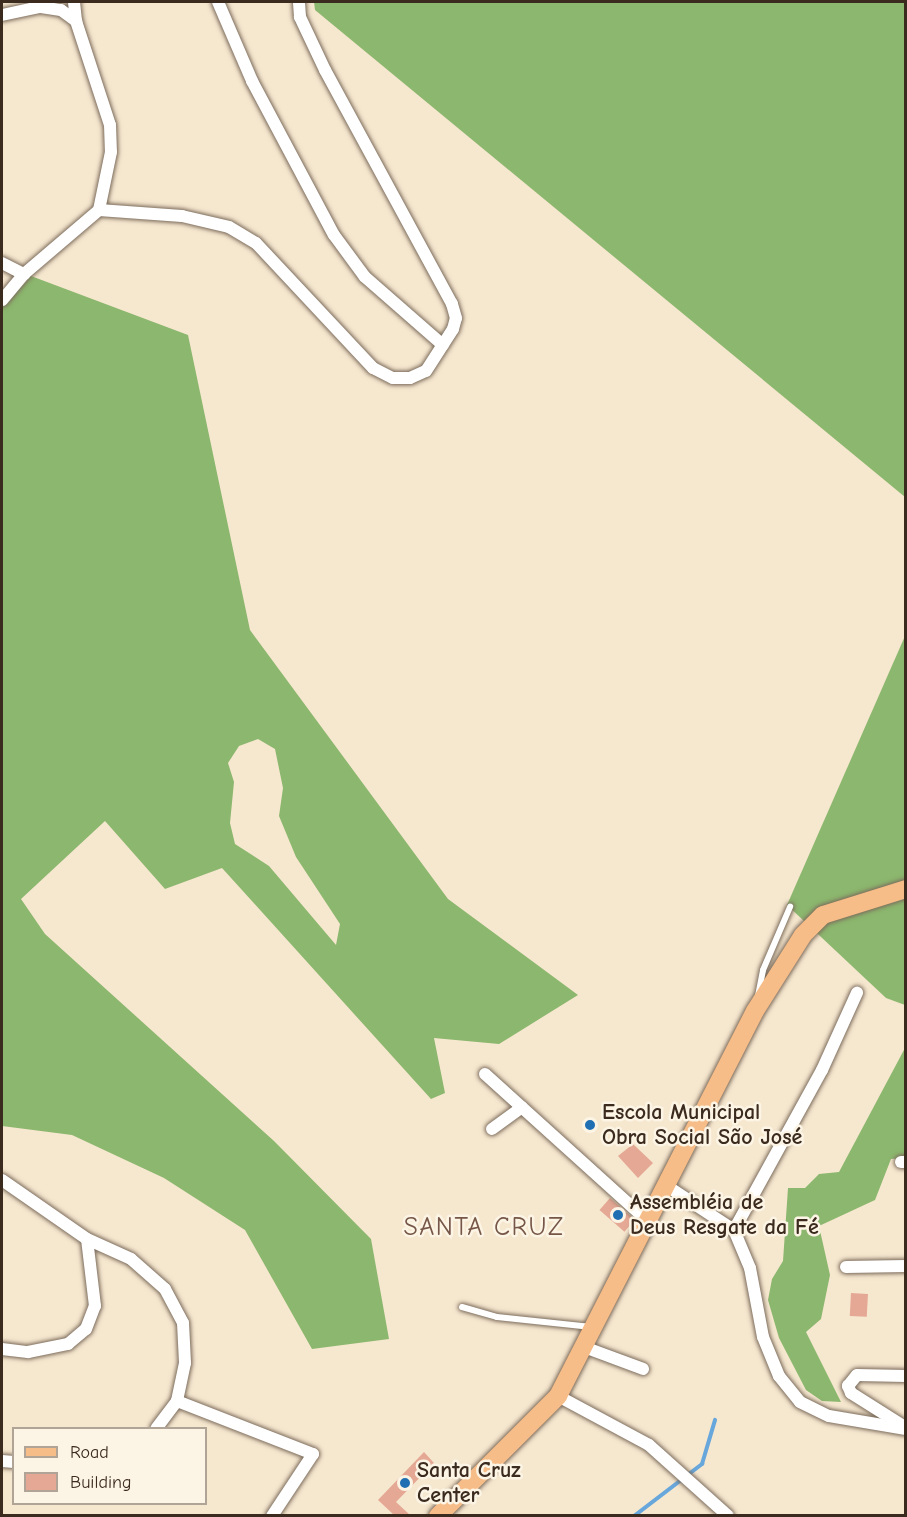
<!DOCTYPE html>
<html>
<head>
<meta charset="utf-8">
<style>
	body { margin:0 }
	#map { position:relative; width:907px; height:1517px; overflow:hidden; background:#f6e7cf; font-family:"Comic Neue",sans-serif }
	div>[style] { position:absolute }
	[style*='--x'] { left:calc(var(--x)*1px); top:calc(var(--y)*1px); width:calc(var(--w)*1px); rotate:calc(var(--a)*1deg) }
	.forest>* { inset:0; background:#8cb76e }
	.stream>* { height:4px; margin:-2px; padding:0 2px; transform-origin:2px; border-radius:2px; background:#68a7db }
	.building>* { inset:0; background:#e4a894; transform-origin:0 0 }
	.roads { filter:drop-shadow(0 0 2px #7c6c5c) drop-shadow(0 0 2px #7c6c5c) }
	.lane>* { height:6px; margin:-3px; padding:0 3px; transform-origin:3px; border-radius:3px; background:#fff }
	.street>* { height:12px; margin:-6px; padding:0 6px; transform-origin:6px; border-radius:6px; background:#fff }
	.primary>* { height:18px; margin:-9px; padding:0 9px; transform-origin:9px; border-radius:9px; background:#f7bd88 }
	.dots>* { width:16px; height:16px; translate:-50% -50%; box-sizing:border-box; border:3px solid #fcf5e5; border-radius:50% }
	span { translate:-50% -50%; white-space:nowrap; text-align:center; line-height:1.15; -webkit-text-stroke:5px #fcf5e5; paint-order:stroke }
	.poi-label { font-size:22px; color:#3b2a1e; font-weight:700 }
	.left { translate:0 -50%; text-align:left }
	.quarter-label { font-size:26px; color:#765647; letter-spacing:1.5px }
	.frame { position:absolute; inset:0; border:3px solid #3b2a1e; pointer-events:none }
	.legend { position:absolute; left:12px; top:1427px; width:195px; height:78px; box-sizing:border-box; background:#fcf5e5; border:2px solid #afa495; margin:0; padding:8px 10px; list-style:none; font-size:18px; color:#3b2a1e }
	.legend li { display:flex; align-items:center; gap:12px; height:30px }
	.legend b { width:30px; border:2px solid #afa495 }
</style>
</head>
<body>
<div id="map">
	<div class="forest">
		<div style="clip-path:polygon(314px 2px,905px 2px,905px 497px,315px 10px)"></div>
		<div style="clip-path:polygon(evenodd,31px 276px,188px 335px,250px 630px,448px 899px,578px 995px,499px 1044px,434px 1038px,445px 1093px,431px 1099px,222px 868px,165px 889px,105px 821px,21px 899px,45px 934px,274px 1141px,371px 1239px,389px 1339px,312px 1349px,245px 1230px,164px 1178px,72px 1135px,2px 1126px,2px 308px,31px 276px,258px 739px,275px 749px,283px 788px,279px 816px,296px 857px,340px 924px,336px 945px,269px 866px,235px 844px,230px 823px,234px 782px,228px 763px,239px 746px,258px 739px)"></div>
		<div style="clip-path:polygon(905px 636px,905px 1005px,886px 998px,787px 905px)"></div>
		<div style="clip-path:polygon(905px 1048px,905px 1158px,891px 1159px,875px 1200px,819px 1226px,830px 1275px,821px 1319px,806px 1332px,841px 1402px,822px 1401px,806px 1390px,779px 1338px,768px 1300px,772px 1279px,783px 1261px,788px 1188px,805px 1188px,819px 1174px,839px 1172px)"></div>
	</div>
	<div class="stream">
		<div style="--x:634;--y:1516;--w:86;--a:-37.4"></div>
		<div style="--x:702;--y:1464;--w:46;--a:-73.5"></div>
	</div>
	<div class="building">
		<div style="clip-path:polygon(633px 1144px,653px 1163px,638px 1178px,618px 1156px)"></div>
		<div style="left:610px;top:1198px;width:33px;height:16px;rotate:41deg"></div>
		<div style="left:851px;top:1293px;width:17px;height:23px;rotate:3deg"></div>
		<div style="clip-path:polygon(424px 1452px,434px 1463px,396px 1502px,410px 1515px,394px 1515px,378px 1500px)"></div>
	</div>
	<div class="roads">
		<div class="lane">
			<div style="--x:758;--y:996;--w:26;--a:-79"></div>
			<div style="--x:763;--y:970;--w:69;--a:-66.8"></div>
			<div style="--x:462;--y:1307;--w:36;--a:16"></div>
			<div style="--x:497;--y:1317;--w:95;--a:6.1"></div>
		</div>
		<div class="street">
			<div style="--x:74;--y:2;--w:19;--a:84"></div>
			<div style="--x:218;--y:2;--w:86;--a:66.7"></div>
			<div style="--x:252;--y:81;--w:174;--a:62"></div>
			<div style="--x:334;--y:235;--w:52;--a:53.6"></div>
			<div style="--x:365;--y:277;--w:103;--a:41.1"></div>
			<div style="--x:2;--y:15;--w:40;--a:-12"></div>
			<div style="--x:41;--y:7;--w:20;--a:9"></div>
			<div style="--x:61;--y:10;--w:19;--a:36"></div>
			<div style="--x:76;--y:21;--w:109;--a:71.9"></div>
			<div style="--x:110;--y:125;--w:27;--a:88"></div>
			<div style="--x:111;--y:152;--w:59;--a:101.7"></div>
			<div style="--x:99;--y:210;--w:99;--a:139.5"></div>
			<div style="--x:24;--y:274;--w:34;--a:130"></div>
			<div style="--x:99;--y:210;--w:83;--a:4.1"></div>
			<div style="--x:182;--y:216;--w:48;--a:13.2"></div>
			<div style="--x:229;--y:227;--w:31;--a:31"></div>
			<div style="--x:256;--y:243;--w:171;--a:46.9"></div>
			<div style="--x:373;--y:368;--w:22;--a:27"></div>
			<div style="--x:393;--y:378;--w:17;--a:0"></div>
			<div style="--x:410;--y:378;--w:17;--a:-24"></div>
			<div style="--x:426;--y:371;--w:50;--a:-57.3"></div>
			<div style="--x:453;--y:329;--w:11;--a:-75"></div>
			<div style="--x:456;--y:318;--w:15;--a:-106"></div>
			<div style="--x:452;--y:304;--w:266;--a:-118.5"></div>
			<div style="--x:325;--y:70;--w:59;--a:-115.3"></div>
			<div style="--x:300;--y:17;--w:15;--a:-94"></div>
			<div style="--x:2;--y:263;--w:25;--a:27"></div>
			<div style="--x:485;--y:1074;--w:221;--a:42.1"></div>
			<div style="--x:492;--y:1129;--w:37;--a:-36"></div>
			<div style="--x:901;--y:1162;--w:5;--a:0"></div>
			<div style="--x:2;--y:1180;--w:103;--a:34.8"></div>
			<div style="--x:87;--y:1239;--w:48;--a:24.4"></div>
			<div style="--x:131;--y:1259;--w:45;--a:41.4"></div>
			<div style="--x:165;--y:1289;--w:38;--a:62"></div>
			<div style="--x:183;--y:1323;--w:40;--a:87.1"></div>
			<div style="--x:185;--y:1363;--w:39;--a:102"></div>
			<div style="--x:177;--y:1401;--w:34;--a:127"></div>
			<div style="--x:667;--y:1186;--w:80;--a:33.3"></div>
			<div style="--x:734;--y:1230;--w:41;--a:67.2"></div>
			<div style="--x:750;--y:1268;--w:70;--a:79.3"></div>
			<div style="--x:763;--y:1337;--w:42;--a:67.7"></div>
			<div style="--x:779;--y:1376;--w:33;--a:51"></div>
			<div style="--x:800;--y:1402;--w:32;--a:26"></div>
			<div style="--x:829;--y:1416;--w:78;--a:9.6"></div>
			<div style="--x:734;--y:1230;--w:183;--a:-61.2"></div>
			<div style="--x:822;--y:1070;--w:85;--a:-65.6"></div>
			<div style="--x:846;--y:1267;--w:60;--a:-1"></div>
			<div style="--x:584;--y:1347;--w:63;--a:20.4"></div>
			<div style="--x:2;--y:1349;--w:26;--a:7"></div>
			<div style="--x:28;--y:1352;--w:41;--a:-11.3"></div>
			<div style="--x:68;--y:1344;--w:23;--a:-40"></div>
			<div style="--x:86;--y:1329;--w:25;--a:-69"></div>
			<div style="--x:95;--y:1306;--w:67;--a:-96.8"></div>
			<div style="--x:558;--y:1396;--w:103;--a:28.3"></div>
			<div style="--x:649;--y:1445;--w:106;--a:41.9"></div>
			<div style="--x:177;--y:1401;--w:146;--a:21.3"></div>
			<div style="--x:313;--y:1454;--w:74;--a:123.5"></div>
			<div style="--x:905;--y:1427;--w:64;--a:-147.8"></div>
			<div style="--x:851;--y:1393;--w:8;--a:-113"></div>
			<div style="--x:848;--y:1386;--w:14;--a:-51"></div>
			<div style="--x:857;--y:1375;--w:49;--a:1.2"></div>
			<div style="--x:2;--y:1461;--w:12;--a:5"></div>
		</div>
		<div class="primary">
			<div style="--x:438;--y:1516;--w:170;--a:-45"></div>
			<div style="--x:558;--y:1396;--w:432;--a:-62.9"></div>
			<div style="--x:755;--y:1011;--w:90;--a:-57.7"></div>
			<div style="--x:803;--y:935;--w:28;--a:-45"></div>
			<div style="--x:823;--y:915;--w:87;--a:-17.4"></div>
		</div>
	</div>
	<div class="dots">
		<div style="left:590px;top:1125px;background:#1f6fb2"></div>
		<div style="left:618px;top:1215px;background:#1f6fb2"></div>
		<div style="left:405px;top:1483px;background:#1f6fb2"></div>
	</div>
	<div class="poi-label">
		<span class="left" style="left:602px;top:1125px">Escola Municipal<br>Obra Social São José</span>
		<span class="left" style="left:630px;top:1215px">Assembléia de<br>Deus Resgate da Fé</span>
		<span class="left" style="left:417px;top:1483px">Santa Cruz<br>Center</span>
	</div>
	<div class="quarter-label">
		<span style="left:484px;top:1228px">SANTA CRUZ</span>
	</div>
	<div class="frame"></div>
	<ul class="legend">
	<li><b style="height:8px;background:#f7bd88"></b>Road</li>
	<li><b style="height:16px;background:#e4a894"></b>Building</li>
	</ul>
</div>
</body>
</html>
